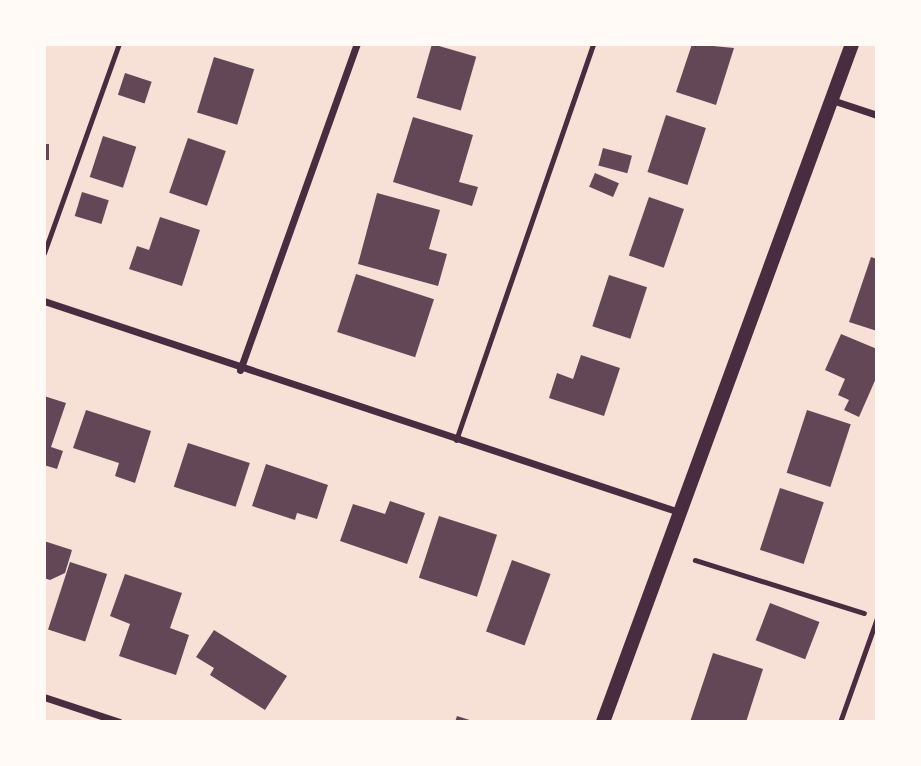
<!DOCTYPE html>
<html>
<head>
<meta charset="utf-8">
<style>
	body { margin:0 }
	#map { position:relative; width:921px; height:766px; overflow:hidden; background:#f7e1d7; font-family:"Asap Condensed",sans-serif }
	div>[style] { position:absolute }
	[style*='--x'] { left:calc(var(--x)*1px); top:calc(var(--y)*1px); width:calc(var(--w)*1px); rotate:calc(var(--a)*1deg) }
	.building>* { inset:0; background:#644757; transform-origin:0 0 }
	.path>* { height:4.5px; margin:-2.25px; padding:0 2.25px; transform-origin:2.25px; border-radius:2.25px; background:#4a2c40 }
	.service>* { height:5px; margin:-2.5px; padding:0 2.5px; transform-origin:2.5px; border-radius:2.5px; background:#4a2c40 }
	.minor>* { height:7px; margin:-3.5px; padding:0 3.5px; transform-origin:3.5px; border-radius:3.5px; background:#4a2c40 }
	.secondary>* { height:14px; margin:-7px; padding:0 7px; transform-origin:7px; border-radius:7px; background:#4a2c40 }
	span { translate:-50% -50%; white-space:nowrap; text-align:center; line-height:1.15; -webkit-text-stroke:7px #fffaf5; paint-order:stroke }
	.frame { position:absolute; inset:0; border:46px solid #fffaf5; pointer-events:none }
</style>
</head>
<body>
<div id="map">
	<div class="building">
		<div style="left:432px;top:44px;width:46px;height:56px;rotate:16deg"></div>
		<div style="clip-path:polygon(692px 44px,734px 48px,716px 105px,676px 92px)"></div>
		<div style="left:214px;top:57px;width:42px;height:58px;rotate:17deg"></div>
		<div style="left:125px;top:73px;width:28px;height:23px;rotate:18deg"></div>
		<div style="left:666px;top:115px;width:42px;height:60px;rotate:18deg"></div>
		<div style="clip-path:polygon(413px 117px,473px 135px,459px 182px,478px 187px,472px 206px,393px 182px)"></div>
		<div style="left:103px;top:136px;width:35px;height:43px;rotate:18deg"></div>
		<div style="left:188px;top:138px;width:40px;height:58px;rotate:19deg"></div>
		<div style="left:44px;top:144px;width:5px;height:16px"></div>
		<div style="left:603px;top:148px;width:30px;height:18px;rotate:15deg"></div>
		<div style="left:595px;top:173px;width:26px;height:15px;rotate:23deg"></div>
		<div style="left:82px;top:192px;width:28px;height:25px;rotate:17deg"></div>
		<div style="clip-path:polygon(377px 193px,440px 210px,429px 249px,447px 254px,438px 286px,358px 264px)"></div>
		<div style="left:649px;top:197px;width:37px;height:62px;rotate:19deg"></div>
		<div style="clip-path:polygon(160px 217px,200px 230px,182px 286px,129px 269px,137px 246px,149px 250px)"></div>
		<div style="clip-path:polygon(871px 257px,877px 259px,877px 331px,849px 322px)"></div>
		<div style="left:356px;top:274px;width:82px;height:61px;rotate:18deg"></div>
		<div style="left:609px;top:275px;width:40px;height:54px;rotate:18deg"></div>
		<div style="clip-path:polygon(841px 334px,877px 349px,877px 376px,859px 417px,844px 410px,849px 400px,838px 395px,845px 379px,825px 370px)"></div>
		<div style="clip-path:polygon(581px 355px,620px 368px,604px 416px,549px 398px,557px 373px,573px 379px)"></div>
		<div style="clip-path:polygon(44px 396px,66px 403px,51px 447px,63px 451px,57px 469px,44px 465px)"></div>
		<div style="clip-path:polygon(86px 410px,151px 431px,135px 483px,115px 476px,119px 463px,73px 448px)"></div>
		<div style="left:807px;top:410px;width:46px;height:66px;rotate:18deg"></div>
		<div style="left:188px;top:443px;width:65px;height:46px;rotate:18deg"></div>
		<div style="clip-path:polygon(266px 464px,328px 485px,317px 519px,297px 513px,295px 520px,252px 506px)"></div>
		<div style="left:780px;top:488px;width:46px;height:65px;rotate:18deg"></div>
		<div style="clip-path:polygon(390px 501px,425px 513px,407px 564px,340px 541px,353px 504px,385px 514px)"></div>
		<div style="left:439px;top:516px;width:61px;height:65px;rotate:18deg"></div>
		<div style="clip-path:polygon(44px 541px,72px 550px,65px 573px,50px 580px,44px 578px)"></div>
		<div style="left:512px;top:560px;width:41px;height:76px;rotate:20deg"></div>
		<div style="left:70px;top:562px;width:39px;height:71px;rotate:18deg"></div>
		<div style="clip-path:polygon(125px 574px,182px 593px,170px 628px,189px 635px,176px 675px,119px 656px,130px 624px,110px 616px)"></div>
		<div style="left:770px;top:603px;width:53px;height:40px;rotate:21deg"></div>
		<div style="clip-path:polygon(214px 630px,287px 676px,265px 710px,210px 675px,214px 668px,196px 657px)"></div>
		<div style="clip-path:polygon(713px 653px,763px 669px,746px 722px,690px 722px)"></div>
		<div style="clip-path:polygon(457px 716px,476px 722px,455px 722px)"></div>
	</div>
	<div class="path">
		<div style="--x:695;--y:560;--w:177;--a:17.4"></div>
	</div>
	<div class="service">
		<div style="--x:44;--y:253;--w:222;--a:-70.3"></div>
		<div style="--x:456;--y:440;--w:419;--a:-70.9"></div>
		<div style="--x:840;--y:722;--w:110;--a:-70.4"></div>
	</div>
	<div class="minor">
		<div style="--x:832;--y:100;--w:47;--a:18.4"></div>
		<div style="--x:44;--y:301;--w:666;--a:18.38"></div>
		<div style="--x:240;--y:370;--w:346;--a:-70.3"></div>
		<div style="--x:44;--y:697;--w:79;--a:18.4"></div>
	</div>
	<div class="secondary">
		<div style="--x:603;--y:722;--w:722;--a:-69.83"></div>
	</div>
	<div class="frame"></div>
</div>
</body>
</html>
